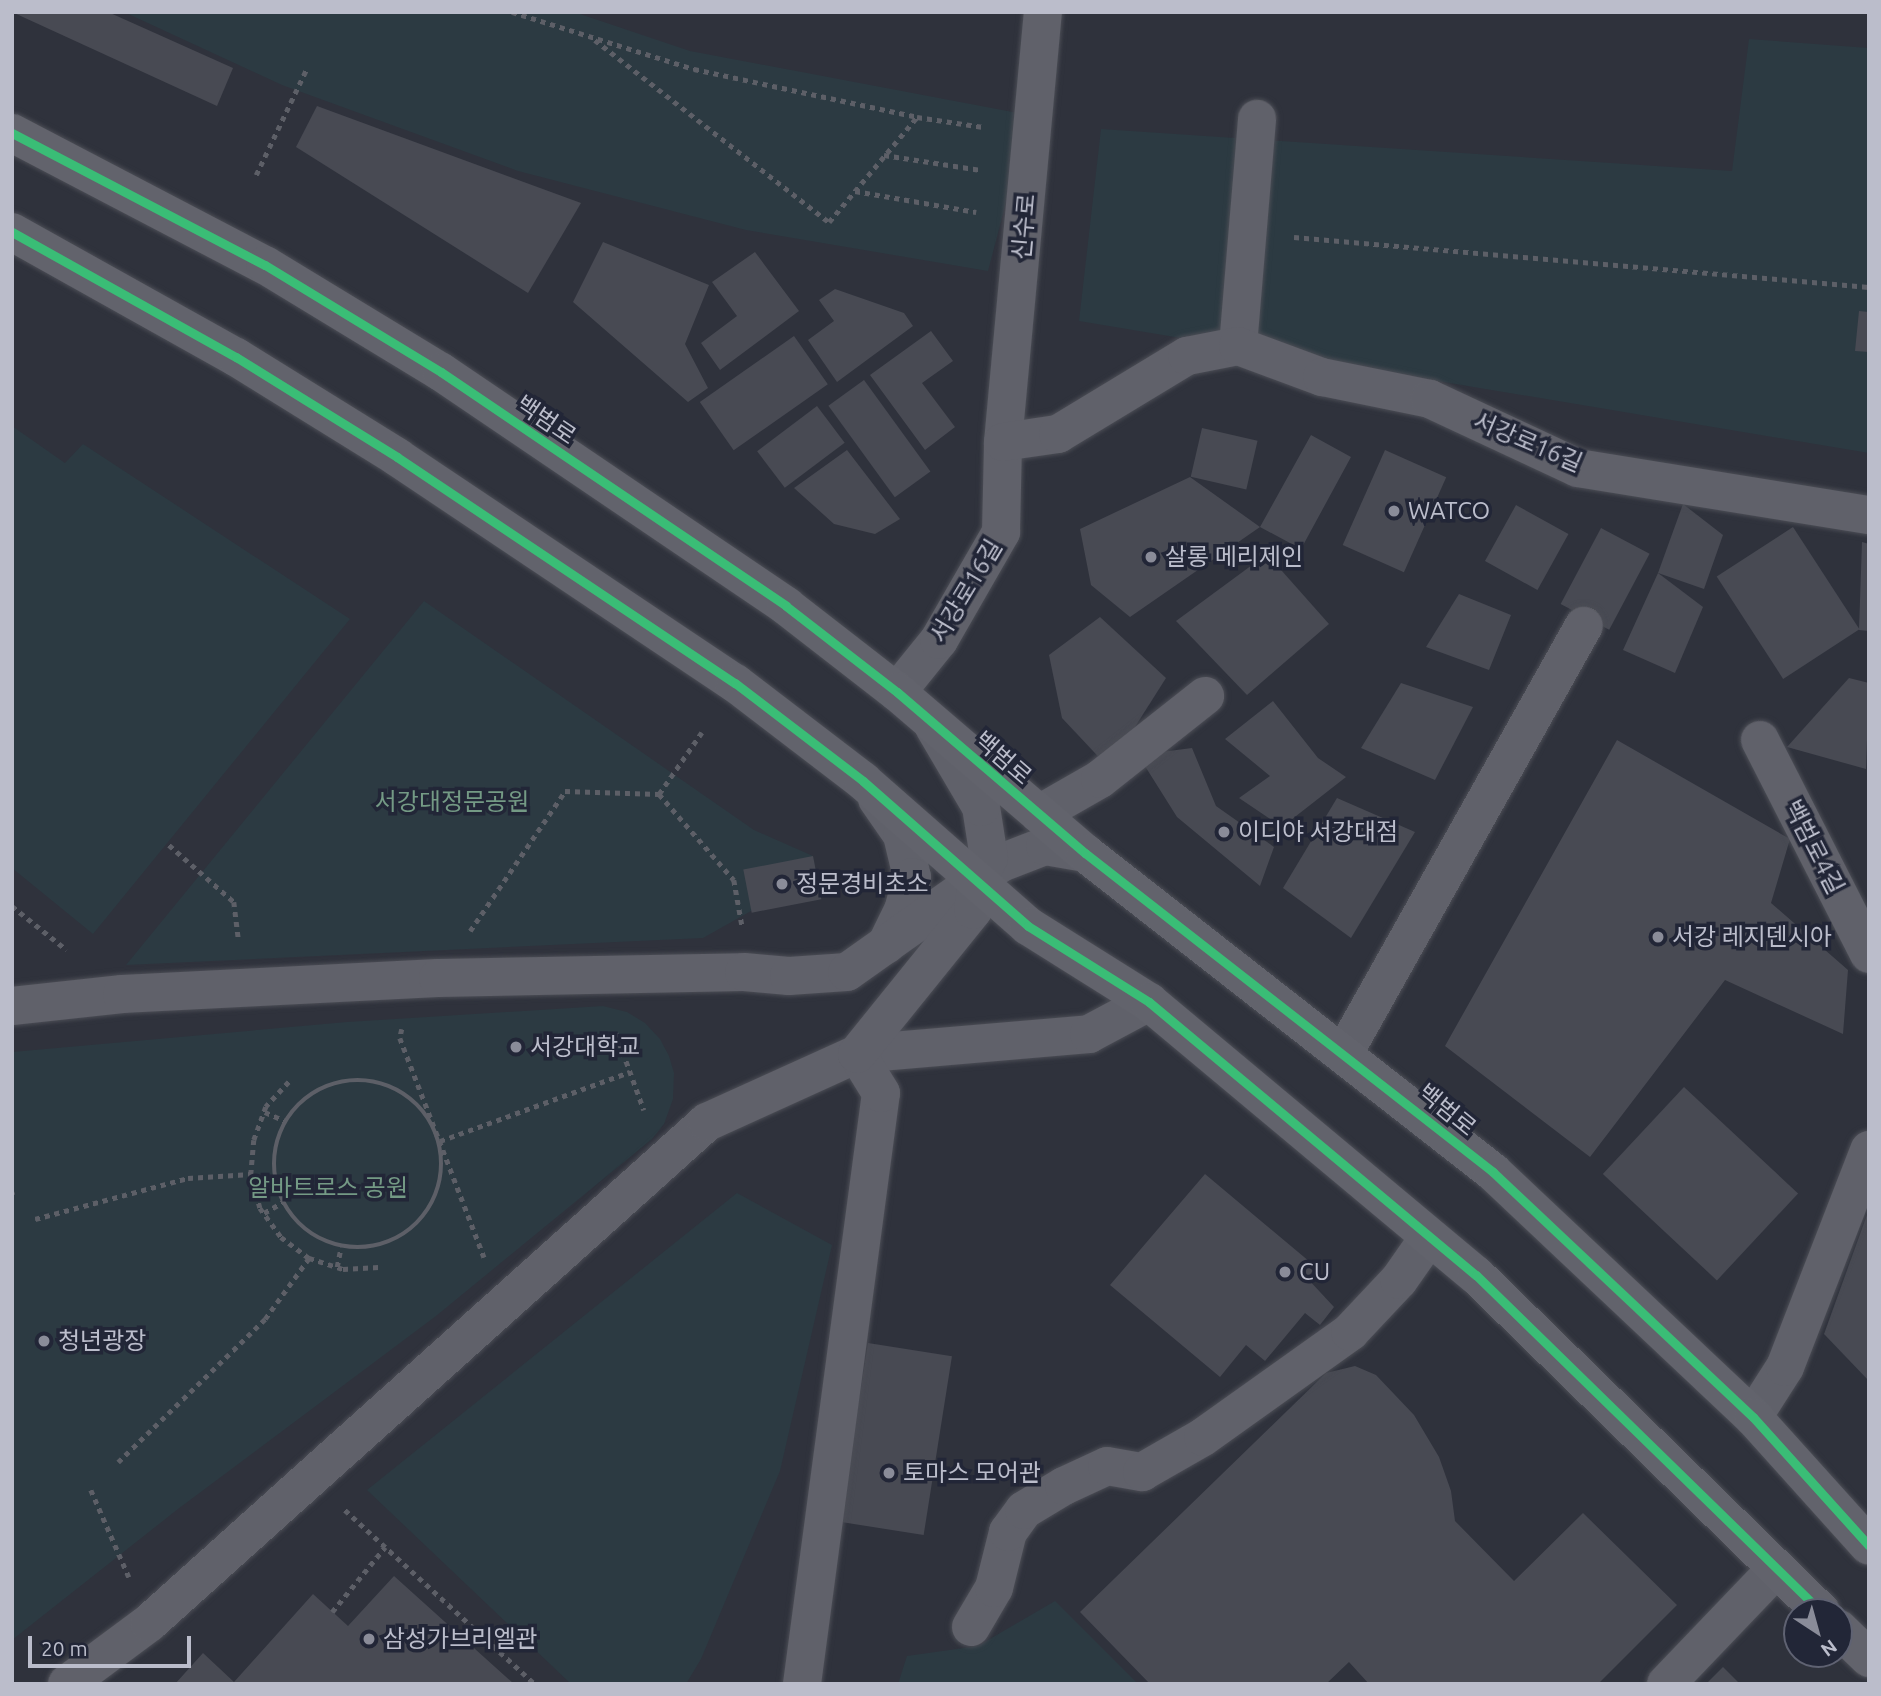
<!DOCTYPE html>
<html>
<head>
<meta charset="utf-8">
<style>
	body { margin:0 }
	#map { position:relative; width:1881px; height:1696px; overflow:hidden; background:#2f323c; font-family:Ubuntu,"Noto Sans KR",sans-serif }
	div>[style] { position:absolute }
	[style*='--x'] { left:calc(var(--x)*1px); top:calc(var(--y)*1px); width:calc(var(--w)*1px); rotate:calc(var(--a)*1deg) }
	.green>* { inset:0; background:#2c3a42 }
	.building>* { inset:0; background:#484a53; transform-origin:0 0 }
	.path>* { height:4.5px; margin-top:-2.25px; transform-origin:0; background:repeating-linear-gradient(90deg,#5d5f67 0 5px,transparent 0 10px) }
	.path>.ring { margin:-2.25px; padding:0; box-sizing:content-box; background:none; border:4.5px solid #5d5f67; border-radius:50% }
	.roads { filter:drop-shadow(0 0 2px #4b4d55) drop-shadow(0 0 2px #4b4d55) }
	.minor>* { height:38px; margin:-19px; padding:0 19px; transform-origin:19px; border-radius:19px; background:#60616a }
	.major>* { height:38px; margin:-19px; padding:0 19px; transform-origin:19px; border-radius:19px; background:#62636c }
	.cycleway>* { height:9px; margin:-4.5px; padding:0 4.5px; transform-origin:4.5px; border-radius:4.5px; background:#3abd76 }
	.dots>* { width:19px; height:19px; translate:-50% -50%; box-sizing:border-box; border:4px solid #222637; border-radius:50% }
	span { translate:-50% -50%; white-space:nowrap; text-align:center; line-height:1.15; -webkit-text-stroke:7px #222637; paint-order:stroke }
	.street-label { font-size:24px; color:#bbbdcb }
	.poi-label { font-size:24px; color:#bbbdcb }
	.left { translate:0 -50%; text-align:left }
	.park-label { font-size:24px; color:#749a85 }
	.frame { position:absolute; inset:0; border:14px solid #bbbdcb; pointer-events:none }
	.north { position:absolute; left:1783px; top:1598px; width:70px; height:70px; box-sizing:border-box; background:#222637; border:2px solid #5f6272; border-radius:50%; rotate:144deg; font-size:19px; font-weight:700; line-height:28px; text-align:center; color:#bbbdcb }
	.north::after { content:''; display:block; margin:auto; width:24px; height:32px; background:#8a8c99; clip-path:polygon(50% 0,100% 100%,50% 72%,0 100%) }
	.scale { position:absolute; left:28px; top:1636px; width:163px; height:32px; box-sizing:border-box; border:4px solid #bbbdcb; border-top:0; padding-left:9px; font-size:21px; line-height:24px; white-space:nowrap; color:#bbbdcb; -webkit-text-stroke:5px #222637; paint-order:stroke }
</style>
</head>
<body>
<div id="map">
	<div class="green">
		<div style="clip-path:polygon(124px 12px,574px 12px,690px 51px,1029px 115px,988px 271px,746px 230px,518px 171px,282px 85px)"></div>
		<div style="clip-path:polygon(1749px 39px,1869px 48px,1869px 453px,1079px 321px,1101px 129px,1732px 171px)"></div>
		<div style="clip-path:polygon(12px 426px,65px 463px,83px 444px,350px 619px,93px 934px,12px 868px)"></div>
		<div style="clip-path:polygon(424px 601px,754px 830px,813px 856px,821px 899px,751px 911px,703px 938px,126px 965px)"></div>
		<div style="clip-path:polygon(603px 1006px,627px 1012px,645px 1023px,660px 1039px,669px 1056px,674px 1073px,673px 1099px,664px 1124px,652px 1139px,436px 1316px,178px 1509px,12px 1640px,12px 1052px,347px 1022px)"></div>
		<div style="clip-path:polygon(737px 1193px,832px 1245px,780px 1471px,701px 1659px,686px 1684px,571px 1684px,367px 1490px)"></div>
		<div style="clip-path:polygon(1055px 1601px,1138px 1684px,898px 1684px,907px 1656px,978px 1646px)"></div>
	</div>
	<div class="building">
		<div style="clip-path:polygon(12px 12px,108px 12px,233px 68px,217px 106px)"></div>
		<div style="clip-path:polygon(317px 106px,581px 203px,528px 293px,296px 147px)"></div>
		<div style="clip-path:polygon(603px 242px,709px 285px,685px 344px,708px 388px,688px 402px,573px 302px)"></div>
		<div style="clip-path:polygon(755px 252px,799px 311px,720px 370px,701px 343px,737px 316px,712px 282px)"></div>
		<div style="clip-path:polygon(835px 289px,904px 313px,913px 326px,837px 382px,808px 340px,834px 321px,819px 300px)"></div>
		<div style="clip-path:polygon(1859px 311px,1869px 312px,1869px 352px,1855px 351px)"></div>
		<div style="clip-path:polygon(931px 331px,953px 361px,922px 383px,955px 427px,925px 450px,870px 375px)"></div>
		<div style="left:794px;top:336px;width:59px;height:115px;rotate:55deg"></div>
		<div style="left:864px;top:380px;width:113px;height:44px;rotate:54deg"></div>
		<div style="left:817px;top:406px;width:46px;height:75px;rotate:53deg"></div>
		<div style="left:1202px;top:428px;width:57px;height:50px;rotate:13deg"></div>
		<div style="clip-path:polygon(1311px 435px,1351px 457px,1301px 549px,1260px 527px,1130px 617px,1091px 585px,1080px 529px,1190px 477px,1260px 527px)"></div>
		<div style="clip-path:polygon(847px 450px,900px 519px,875px 534px,834px 524px,794px 488px)"></div>
		<div style="left:1385px;top:450px;width:67px;height:104px;rotate:24deg"></div>
		<div style="clip-path:polygon(1683px 504px,1723px 535px,1704px 589px,1658px 573px)"></div>
		<div style="left:1516px;top:505px;width:60px;height:64px;rotate:29deg"></div>
		<div style="left:1793px;top:527px;width:122px;height:91px;rotate:57deg"></div>
		<div style="left:1601px;top:528px;width:55px;height:86px;rotate:28deg"></div>
		<div style="clip-path:polygon(1862px 542px,1869px 544px,1869px 631px,1859px 630px)"></div>
		<div style="clip-path:polygon(1267px 554px,1329px 624px,1247px 695px,1176px 621px)"></div>
		<div style="clip-path:polygon(1658px 573px,1703px 607px,1675px 673px,1623px 650px)"></div>
		<div style="clip-path:polygon(1459px 594px,1511px 615px,1489px 670px,1426px 647px)"></div>
		<div style="clip-path:polygon(1100px 617px,1166px 678px,1109px 768px,1062px 718px,1049px 655px)"></div>
		<div style="clip-path:polygon(1849px 678px,1869px 683px,1866px 769px,1787px 747px)"></div>
		<div style="clip-path:polygon(1401px 683px,1473px 707px,1435px 780px,1361px 748px)"></div>
		<div style="clip-path:polygon(1273px 701px,1318px 758px,1346px 777px,1282px 827px,1239px 798px,1270px 776px,1225px 739px)"></div>
		<div style="clip-path:polygon(1617px 740px,1790px 839px,1771px 903px,1848px 970px,1843px 1034px,1725px 980px,1590px 1157px,1445px 1046px)"></div>
		<div style="clip-path:polygon(1192px 748px,1216px 806px,1274px 847px,1260px 886px,1177px 817px,1138px 755px)"></div>
		<div style="clip-path:polygon(1337px 798px,1415px 832px,1351px 938px,1283px 888px)"></div>
		<div style="left:813px;top:856px;width:44px;height:71px;rotate:79deg"></div>
		<div style="left:1684px;top:1087px;width:156px;height:119px;rotate:43deg"></div>
		<div style="clip-path:polygon(1205px 1174px,1316px 1267px,1307px 1278px,1334px 1307px,1320px 1325px,1305px 1313px,1265px 1361px,1246px 1345px,1220px 1377px,1110px 1285px)"></div>
		<div style="clip-path:polygon(1868px 1212px,1869px 1212px,1869px 1381px,1824px 1334px)"></div>
		<div style="left:868px;top:1343px;width:85px;height:181px;rotate:9deg"></div>
		<div style="clip-path:polygon(1355px 1366px,1376px 1375px,1414px 1415px,1439px 1457px,1451px 1491px,1455px 1521px,1514px 1581px,1583px 1513px,1677px 1605px,1598px 1684px,1369px 1684px,1349px 1662px,1326px 1684px,1150px 1684px,1080px 1612px,1326px 1373px)"></div>
		<div style="clip-path:polygon(394px 1576px,514px 1684px,175px 1684px,203px 1653px,234px 1682px,313px 1594px,348px 1626px)"></div>
		<div style="clip-path:polygon(1723px 1667px,1740px 1684px,1706px 1684px)"></div>
	</div>
	<div class="path">
		<div style="--x:512;--y:12;--w:191;--a:17.4"></div>
		<div style="--x:694;--y:69;--w:228;--a:12.1"></div>
		<div style="--x:917;--y:117;--w:67;--a:8.6"></div>
		<div style="--x:595;--y:40;--w:296;--a:37.9"></div>
		<div style="--x:829;--y:222;--w:137;--a:-50"></div>
		<div style="--x:884;--y:155;--w:98;--a:8.8"></div>
		<div style="--x:256;--y:175;--w:119;--a:-64.5"></div>
		<div style="--x:855;--y:191;--w:123;--a:9.8"></div>
		<div style="--x:1294;--y:237;--w:577;--a:4.97"></div>
		<div style="--x:659;--y:794;--w:114;--a:48.9"></div>
		<div style="--x:734;--y:880;--w:46;--a:79.9"></div>
		<div style="--x:169;--y:845;--w:86;--a:41.2"></div>
		<div style="--x:234;--y:902;--w:39;--a:83"></div>
		<div style="--x:12;--y:906;--w:70;--a:38.7"></div>
		<div style="--x:470;--y:931;--w:169;--a:-55.8"></div>
		<div style="--x:565;--y:791;--w:94;--a:1.8"></div>
		<div style="--x:659;--y:794;--w:75;--a:-55.3"></div>
		<div style="--x:402;--y:1029;--w:9;--a:103"></div>
		<div style="--x:400;--y:1038;--w:235;--a:69"></div>
		<div style="--x:616;--y:1033;--w:82;--a:70"></div>
		<div class="ring" style="left:274px;top:1080px;width:163.5px;height:163.5px"></div>
		<div style="--x:289;--y:1082;--w:34;--a:133"></div>
		<div style="--x:266;--y:1107;--w:35;--a:110"></div>
		<div style="--x:254;--y:1140;--w:34;--a:95"></div>
		<div style="--x:251;--y:1174;--w:35;--a:75"></div>
		<div style="--x:260;--y:1208;--w:36;--a:54"></div>
		<div style="--x:281;--y:1237;--w:35;--a:37"></div>
		<div style="--x:309;--y:1258;--w:36;--a:18"></div>
		<div style="--x:343;--y:1269;--w:36;--a:-3"></div>
		<div style="--x:265;--y:1112;--w:22;--a:24"></div>
		<div style="--x:440;--y:1141;--w:202;--a:-20"></div>
		<div style="--x:12;--y:1192;--w:3;--a:72"></div>
		<div style="--x:264;--y:1213;--w:22;--a:-30"></div>
		<div style="--x:35;--y:1219;--w:158;--a:-15"></div>
		<div style="--x:188;--y:1178;--w:63;--a:-3.6"></div>
		<div style="--x:337;--y:1267;--w:20;--a:-79"></div>
		<div style="--x:118;--y:1462;--w:205;--a:-44.2"></div>
		<div style="--x:265;--y:1319;--w:75;--a:-54.2"></div>
		<div style="--x:91;--y:1490;--w:95;--a:66.4"></div>
		<div style="--x:345;--y:1510;--w:258;--a:42.5"></div>
		<div style="--x:332;--y:1612;--w:84;--a:-50.8"></div>
	</div>
	<div class="roads">
		<div class="minor">
			<div style="--x:1238;--y:346;--w:228;--a:-85.2"></div>
			<div style="--x:1003;--y:442;--w:432;--a:-84.7"></div>
			<div style="--x:897;--y:692;--w:67;--a:-51.1"></div>
			<div style="--x:939;--y:640;--w:125;--a:-60.1"></div>
			<div style="--x:1001;--y:532;--w:90;--a:-88.7"></div>
			<div style="--x:1003;--y:442;--w:56;--a:-8.3"></div>
			<div style="--x:1058;--y:434;--w:151;--a:-31.2"></div>
			<div style="--x:1187;--y:356;--w:52;--a:-11.1"></div>
			<div style="--x:1238;--y:346;--w:90;--a:20.3"></div>
			<div style="--x:1322;--y:377;--w:110;--a:11.5"></div>
			<div style="--x:1430;--y:399;--w:163;--a:25"></div>
			<div style="--x:1578;--y:468;--w:295;--a:9.2"></div>
			<div style="--x:1760;--y:740;--w:240;--a:63"></div>
			<div style="--x:877;--y:799;--w:44;--a:55.2"></div>
			<div style="--x:902;--y:835;--w:43;--a:76.6"></div>
			<div style="--x:912;--y:877;--w:34;--a:105"></div>
			<div style="--x:903;--y:910;--w:39;--a:116"></div>
			<div style="--x:1039;--y:814;--w:70;--a:-29.8"></div>
			<div style="--x:1100;--y:779;--w:134;--a:-38.3"></div>
			<div style="--x:12;--y:1006;--w:111;--a:-6.2"></div>
			<div style="--x:122;--y:994;--w:316;--a:-2.9"></div>
			<div style="--x:438;--y:978;--w:306;--a:-1.1"></div>
			<div style="--x:744;--y:972;--w:45;--a:5.1"></div>
			<div style="--x:789;--y:976;--w:58;--a:-3.9"></div>
			<div style="--x:847;--y:972;--w:189;--a:-35.3"></div>
			<div style="--x:1001;--y:863;--w:47;--a:-21.1"></div>
			<div style="--x:1045;--y:846;--w:41;--a:9.9"></div>
			<div style="--x:1344;--y:1053;--w:490;--a:-60.7"></div>
			<div style="--x:1753;--y:1417;--w:59;--a:-57.4"></div>
			<div style="--x:1785;--y:1367;--w:233;--a:-68.8"></div>
			<div style="--x:971;--y:1627;--w:45;--a:-59.5"></div>
			<div style="--x:994;--y:1588;--w:58;--a:-76"></div>
			<div style="--x:1008;--y:1532;--w:27;--a:-54"></div>
			<div style="--x:1024;--y:1510;--w:47;--a:-31"></div>
			<div style="--x:1064;--y:1486;--w:47;--a:-24.9"></div>
			<div style="--x:1107;--y:1466;--w:36;--a:10"></div>
			<div style="--x:1142;--y:1472;--w:70;--a:-29.8"></div>
			<div style="--x:1203;--y:1437;--w:181;--a:-35.5"></div>
			<div style="--x:1350;--y:1332;--w:71;--a:-46.7"></div>
			<div style="--x:1399;--y:1280;--w:52;--a:-55.1"></div>
			<div style="--x:67;--y:1684;--w:102;--a:-36.6"></div>
			<div style="--x:149;--y:1623;--w:750;--a:-41.92"></div>
			<div style="--x:707;--y:1122;--w:165;--a:-24.4"></div>
			<div style="--x:857;--y:1054;--w:233;--a:-4.9"></div>
			<div style="--x:1089;--y:1034;--w:68;--a:-28.1"></div>
			<div style="--x:802;--y:1684;--w:596;--a:-82.39"></div>
			<div style="--x:881;--y:1093;--w:46;--a:-121.6"></div>
			<div style="--x:857;--y:1054;--w:185;--a:-51.1"></div>
			<div style="--x:973;--y:910;--w:30;--a:-82"></div>
			<div style="--x:977;--y:880;--w:25;--a:-61"></div>
			<div style="--x:989;--y:858;--w:52;--a:-98.9"></div>
			<div style="--x:981;--y:807;--w:93;--a:-120.4"></div>
			<div style="--x:1666;--y:1684;--w:159;--a:-46.3"></div>
		</div>
		<div class="major">
			<div style="--x:12;--y:133;--w:285;--a:27.6"></div>
			<div style="--x:265;--y:265;--w:206;--a:31.3"></div>
			<div style="--x:441;--y:372;--w:417;--a:34.1"></div>
			<div style="--x:786;--y:606;--w:140;--a:37.8"></div>
			<div style="--x:897;--y:692;--w:248;--a:40.6"></div>
			<div style="--x:1085;--y:853;--w:518;--a:38.02"></div>
			<div style="--x:1493;--y:1172;--w:357;--a:43.3"></div>
			<div style="--x:1753;--y:1417;--w:173;--a:48"></div>
			<div style="--x:12;--y:232;--w:257;--a:29.2"></div>
			<div style="--x:236;--y:357;--w:190;--a:31.8"></div>
			<div style="--x:397;--y:457;--w:407;--a:33.8"></div>
			<div style="--x:735;--y:683;--w:161;--a:37.4"></div>
			<div style="--x:863;--y:781;--w:220;--a:41.3"></div>
			<div style="--x:1028;--y:926;--w:143;--a:32.1"></div>
			<div style="--x:1149;--y:1002;--w:426;--a:39.9"></div>
			<div style="--x:1476;--y:1275;--w:482;--a:44.3"></div>
			<div style="--x:1839;--y:1629;--w:42;--a:44"></div>
		</div>
	</div>
	<div class="cycleway">
		<div style="--x:12;--y:133;--w:285;--a:27.6"></div>
		<div style="--x:265;--y:265;--w:206;--a:31.3"></div>
		<div style="--x:441;--y:372;--w:417;--a:34.1"></div>
		<div style="--x:786;--y:606;--w:140;--a:37.8"></div>
		<div style="--x:897;--y:692;--w:248;--a:40.6"></div>
		<div style="--x:1085;--y:853;--w:518;--a:38.02"></div>
		<div style="--x:1493;--y:1172;--w:357;--a:43.3"></div>
		<div style="--x:1753;--y:1417;--w:173;--a:48"></div>
		<div style="--x:12;--y:232;--w:257;--a:29.2"></div>
		<div style="--x:236;--y:357;--w:190;--a:31.8"></div>
		<div style="--x:397;--y:457;--w:407;--a:33.8"></div>
		<div style="--x:735;--y:683;--w:161;--a:37.4"></div>
		<div style="--x:863;--y:781;--w:220;--a:41.3"></div>
		<div style="--x:1028;--y:926;--w:143;--a:32.1"></div>
		<div style="--x:1149;--y:1002;--w:426;--a:39.9"></div>
		<div style="--x:1476;--y:1275;--w:482;--a:44.3"></div>
	</div>
	<div class="dots">
		<div style="left:1394px;top:511px;background:#8a8c99"></div>
		<div style="left:1151px;top:557px;background:#8a8c99"></div>
		<div style="left:1224px;top:832px;background:#8a8c99"></div>
		<div style="left:782px;top:884px;background:#8a8c99"></div>
		<div style="left:1658px;top:937px;background:#8a8c99"></div>
		<div style="left:516px;top:1047px;background:#8a8c99"></div>
		<div style="left:1285px;top:1272px;background:#8a8c99"></div>
		<div style="left:44px;top:1341px;background:#8a8c99"></div>
		<div style="left:889px;top:1473px;background:#8a8c99"></div>
		<div style="left:369px;top:1639px;background:#8a8c99"></div>
	</div>
	<div class="street-label">
		<span style="left:1024px;top:227px;rotate:-85deg">신수로</span>
		<span style="left:546px;top:420px;rotate:34deg">백범로</span>
		<span style="left:1528px;top:442px;rotate:23deg">서강로16길</span>
		<span style="left:966px;top:591px;rotate:-59deg">서강로16길</span>
		<span style="left:1003px;top:758px;rotate:41deg">백범로</span>
		<span style="left:1814px;top:847px;rotate:63deg">백범로4길</span>
		<span style="left:1447px;top:1110px;rotate:39deg">백범로</span>
	</div>
	<div class="poi-label">
		<span class="left" style="left:1408px;top:511px">WATCO</span>
		<span class="left" style="left:1165px;top:557px">살롱 메리제인</span>
		<span class="left" style="left:1238px;top:832px">이디야 서강대점</span>
		<span class="left" style="left:796px;top:884px">정문경비초소</span>
		<span class="left" style="left:1672px;top:937px">서강 레지덴시아</span>
		<span class="left" style="left:530px;top:1047px">서강대학교</span>
		<span class="left" style="left:1299px;top:1272px">CU</span>
		<span class="left" style="left:58px;top:1341px">청년광장</span>
		<span class="left" style="left:903px;top:1473px">토마스 모어관</span>
		<span class="left" style="left:383px;top:1639px">삼성가브리엘관</span>
	</div>
	<div class="park-label">
		<span style="left:452px;top:802px">서강대정문공원</span>
		<span style="left:328px;top:1188px">알바트로스 공원</span>
	</div>
	<div class="frame"></div>
	<div class="north">N</div>
	<div class="scale">20 m</div>
</div>
</body>
</html>
